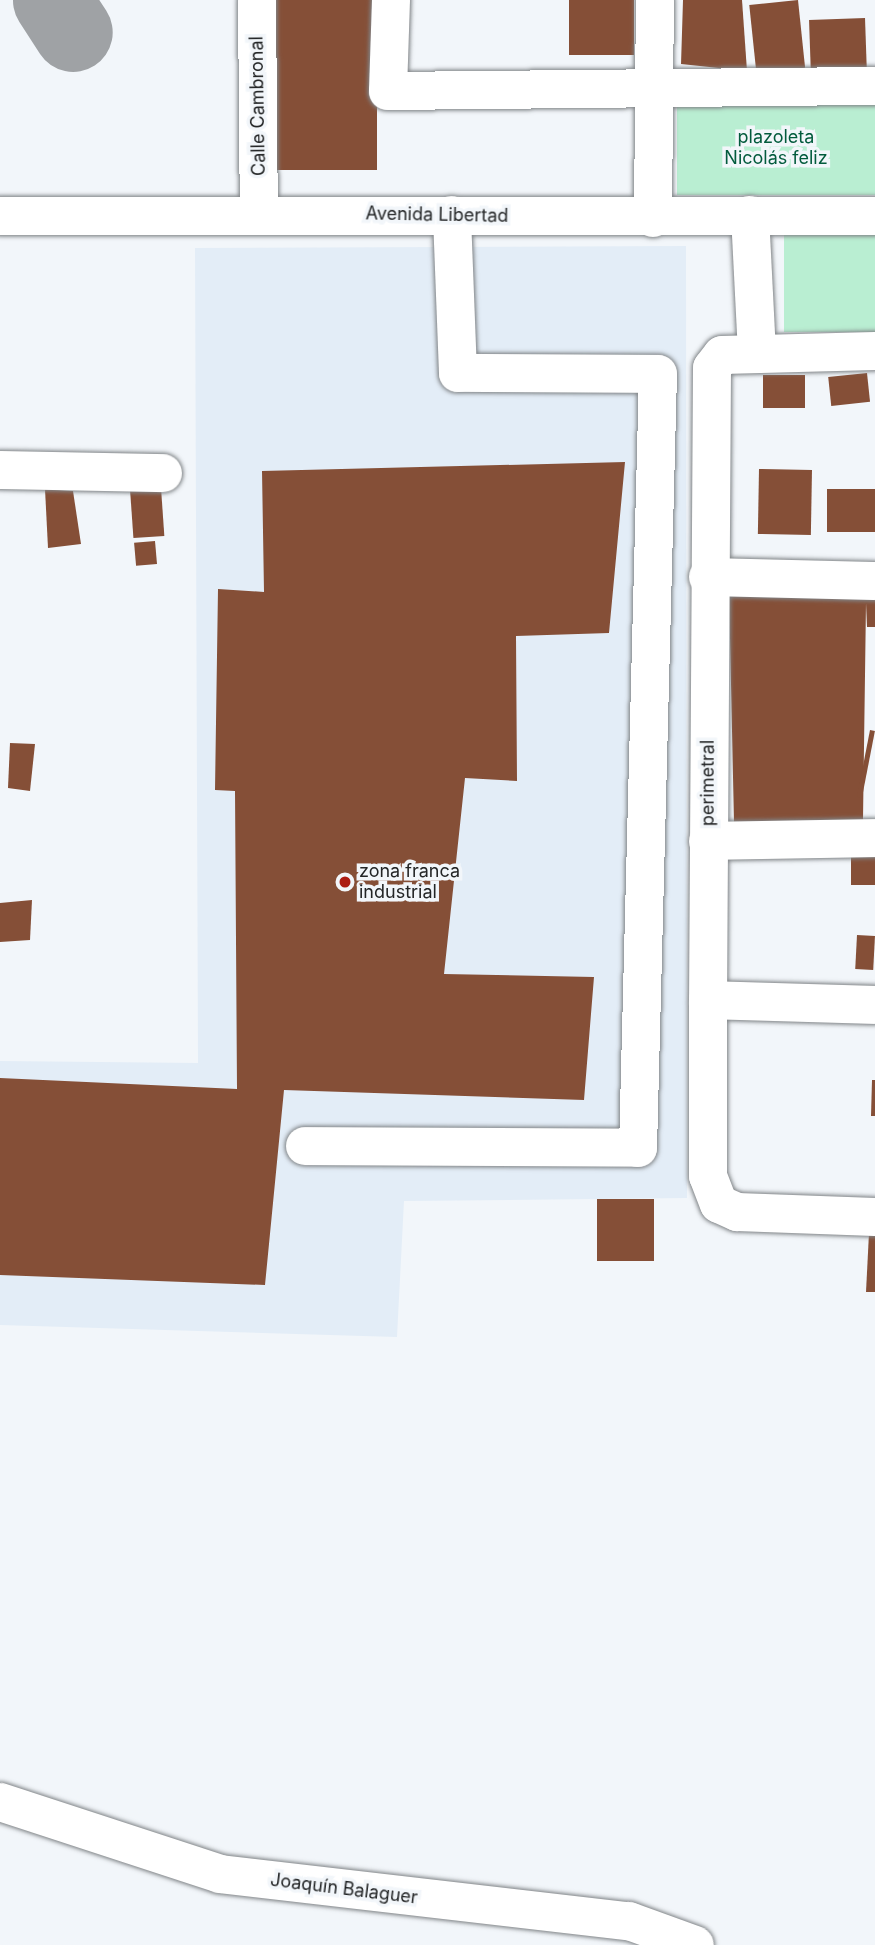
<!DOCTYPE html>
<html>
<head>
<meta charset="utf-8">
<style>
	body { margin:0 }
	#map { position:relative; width:875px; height:1945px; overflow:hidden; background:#f2f6fa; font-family:Inter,sans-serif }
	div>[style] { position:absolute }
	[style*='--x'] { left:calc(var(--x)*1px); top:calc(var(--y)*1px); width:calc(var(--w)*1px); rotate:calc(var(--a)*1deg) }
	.built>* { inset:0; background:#e3edf7 }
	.green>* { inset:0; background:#b9eed2; transform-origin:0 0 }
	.taxiway>* { height:79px; margin:-39.5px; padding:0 39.5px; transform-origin:39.5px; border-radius:39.5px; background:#9fa2a5 }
	.building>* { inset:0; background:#854f37; transform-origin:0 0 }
	.roads { filter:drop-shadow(0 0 2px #818588) drop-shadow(0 0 2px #818588) }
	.minor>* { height:38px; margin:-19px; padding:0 19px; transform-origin:19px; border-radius:19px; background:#fff }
	.major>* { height:38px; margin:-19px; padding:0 19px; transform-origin:19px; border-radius:19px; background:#fff }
	.dots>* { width:19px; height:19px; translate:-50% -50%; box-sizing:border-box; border:4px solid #f2f6fa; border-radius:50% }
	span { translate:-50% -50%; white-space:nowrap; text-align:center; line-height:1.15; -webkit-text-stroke:7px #f2f6fa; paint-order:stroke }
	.street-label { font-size:18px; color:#232526 }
	.park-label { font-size:18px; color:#035b3d }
	.poi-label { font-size:18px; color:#232526 }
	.left { translate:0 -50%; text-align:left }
</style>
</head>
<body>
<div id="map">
	<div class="built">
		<div style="clip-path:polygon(686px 246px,687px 1198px,404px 1201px,397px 1337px,0 1325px,0 1061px,198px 1063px,195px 248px)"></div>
	</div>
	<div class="green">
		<div style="left:875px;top:101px;width:94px;height:198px;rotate:90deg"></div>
		<div style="left:784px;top:232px;width:91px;height:100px"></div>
	</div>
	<div class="taxiway">
		<div style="--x:52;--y:0;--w:38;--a:57"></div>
	</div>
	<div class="building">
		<div style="left:270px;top:0;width:107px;height:170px"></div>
		<div style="left:569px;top:0;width:65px;height:55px"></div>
		<div style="clip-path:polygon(683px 0,742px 0,747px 71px,681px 64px)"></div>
		<div style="left:798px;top:0;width:68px;height:49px;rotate:84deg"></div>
		<div style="left:865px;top:18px;width:50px;height:56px;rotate:88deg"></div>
		<div style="left:867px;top:373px;width:29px;height:39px;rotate:84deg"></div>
		<div style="left:763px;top:375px;width:42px;height:33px"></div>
		<div style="clip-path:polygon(625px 462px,609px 633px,516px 636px,517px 781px,465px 778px,444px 974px,594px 977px,584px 1100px,284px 1090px,265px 1285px,0 1275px,0 1078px,237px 1089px,235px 791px,215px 790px,218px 589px,264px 592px,262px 471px)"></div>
		<div style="left:759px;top:469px;width:53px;height:65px;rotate:1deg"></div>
		<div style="left:161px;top:488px;width:48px;height:31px;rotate:86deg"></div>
		<div style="clip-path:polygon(45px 489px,73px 491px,81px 544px,48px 548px)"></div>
		<div style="left:875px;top:489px;width:43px;height:48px;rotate:90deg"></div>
		<div style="left:155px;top:541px;width:23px;height:21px;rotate:85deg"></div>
		<div style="clip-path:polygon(729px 591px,875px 598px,875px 627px,867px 627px,866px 603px,863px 820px,734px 823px)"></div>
		<div style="left:870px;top:730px;width:5px;height:68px;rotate:11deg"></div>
		<div style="clip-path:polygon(10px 743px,35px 744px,30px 791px,8px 788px)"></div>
		<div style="left:875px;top:856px;width:29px;height:24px;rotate:90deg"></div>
		<div style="clip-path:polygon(32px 900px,30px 940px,0 942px,0 903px)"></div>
		<div style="left:857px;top:935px;width:18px;height:34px;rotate:3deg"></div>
		<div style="clip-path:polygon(872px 1080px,875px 1080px,875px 1116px,871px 1116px)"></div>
		<div style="left:597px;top:1199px;width:57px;height:62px"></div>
		<div style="clip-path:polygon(869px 1233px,875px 1233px,875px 1292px,866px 1292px)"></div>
	</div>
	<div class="roads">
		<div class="minor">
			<div style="--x:391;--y:0;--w:91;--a:91.9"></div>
			<div style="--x:388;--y:91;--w:487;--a:-0.6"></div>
			<div style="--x:750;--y:215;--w:137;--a:87.1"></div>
			<div style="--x:653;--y:218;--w:218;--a:-89.5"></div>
			<div style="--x:875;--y:351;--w:153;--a:178.5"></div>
			<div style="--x:722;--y:355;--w:16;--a:128"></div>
			<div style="--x:712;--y:368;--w:632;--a:90.36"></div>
			<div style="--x:708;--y:1000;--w:176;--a:90"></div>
			<div style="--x:708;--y:1176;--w:30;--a:69"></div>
			<div style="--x:719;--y:1204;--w:20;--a:24"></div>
			<div style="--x:737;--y:1212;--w:138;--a:2.1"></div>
			<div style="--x:0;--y:470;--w:163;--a:1.1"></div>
			<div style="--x:708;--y:577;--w:167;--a:1.4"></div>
			<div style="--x:708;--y:841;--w:167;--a:-1"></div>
			<div style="--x:708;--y:1000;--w:167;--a:1.7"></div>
			<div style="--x:305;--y:1146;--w:333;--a:0.3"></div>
			<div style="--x:638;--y:1148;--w:774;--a:-88.52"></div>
			<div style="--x:658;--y:374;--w:200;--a:-179.7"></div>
			<div style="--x:458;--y:373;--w:158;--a:-92.2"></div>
			<div style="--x:0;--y:1802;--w:231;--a:18.1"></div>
			<div style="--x:220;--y:1874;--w:412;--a:6.6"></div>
			<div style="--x:629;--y:1921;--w:70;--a:20"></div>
		</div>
		<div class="major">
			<div style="--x:257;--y:0;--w:213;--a:89.5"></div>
			<div style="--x:0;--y:216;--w:875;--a:0"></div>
		</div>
	</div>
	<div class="dots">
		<div style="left:345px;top:882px;background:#ac1c13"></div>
	</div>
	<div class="street-label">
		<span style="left:258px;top:106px;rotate:-91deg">Calle Cambronal</span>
		<span style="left:437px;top:215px;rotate:1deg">Avenida Libertad</span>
		<span style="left:708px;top:783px;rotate:-90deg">perimetral</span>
		<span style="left:344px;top:1889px;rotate:7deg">Joaquín Balaguer</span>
	</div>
	<div class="park-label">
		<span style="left:776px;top:148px">plazoleta<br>Nicolás feliz</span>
	</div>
	<div class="poi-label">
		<span class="left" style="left:359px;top:882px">zona franca<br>industrial</span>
	</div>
</div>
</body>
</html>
